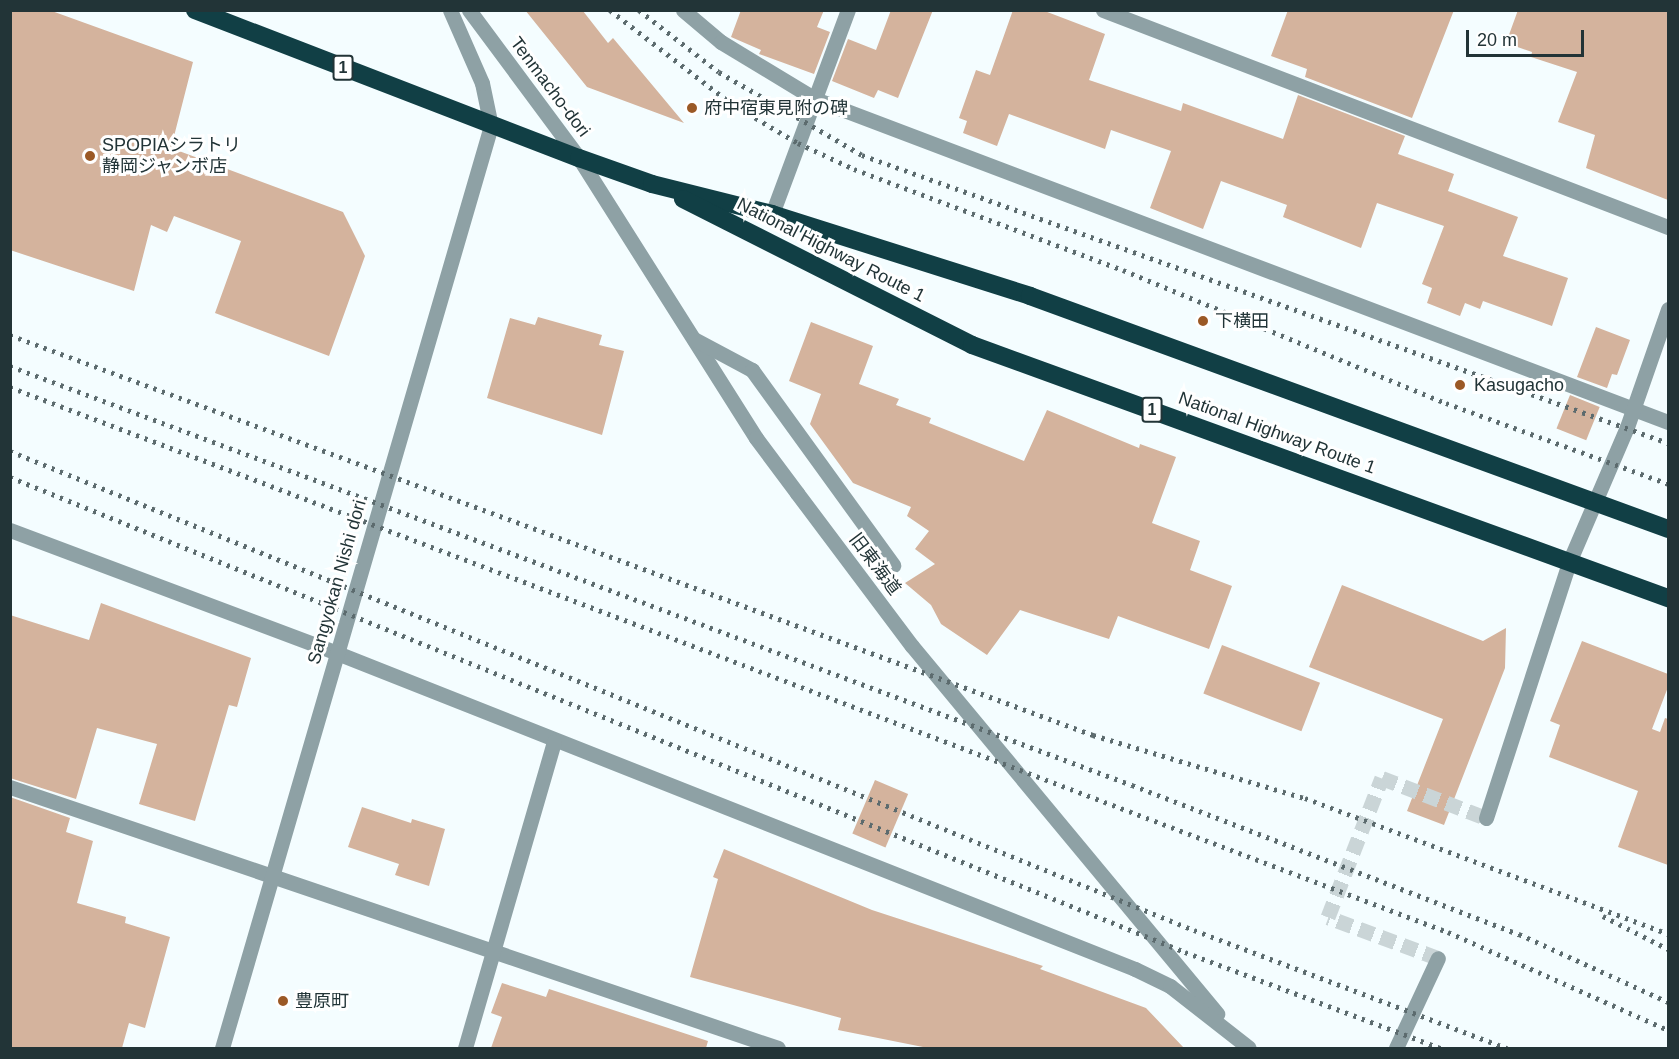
<!DOCTYPE html>
<html>
<head>
<meta charset="utf-8">
<style>
	body { margin:0 }
	#map { position:relative; width:1679px; height:1059px; overflow:hidden; background:#f4fdff; font-family:Helvetica,"Noto Sans JP",sans-serif }
	div>[style] { position:absolute }
	[style*='--x'] { left:calc(var(--x)*1px); top:calc(var(--y)*1px); width:calc(var(--w)*1px); rotate:calc(var(--a)*1deg) }
	.building>* { inset:0; background:#d4b39d; transform-origin:0 0 }
	.minor-tunnel>* { height:15px; margin-top:-7.5px; transform-origin:0; background:repeating-linear-gradient(90deg,#cad5d7 0 15px,transparent 0 23px) }
	.minor>* { height:15px; margin:-7.5px; padding:0 7.5px; transform-origin:7.5px; border-radius:7.5px; background:#8ea1a5 }
	.highway>* { height:18px; margin:-9px; padding:0 9px; transform-origin:9px; border-radius:9px; background:#113f45 }
	.rail>* { height:4.5px; margin-top:-2.25px; transform-origin:0; background:repeating-linear-gradient(90deg,#5c6b6e 0 3px,transparent 0 9px) }
	.dots>* { width:16px; height:16px; translate:-50% -50%; box-sizing:border-box; border:3px solid #fff; border-radius:50% }
	span { translate:-50% -50%; white-space:nowrap; text-align:center; line-height:1.15; -webkit-text-stroke:6px #fff; paint-order:stroke }
	.shield-label span { padding:2px 4px; background:#fff; border:2px solid; border-radius:4px; -webkit-text-stroke-width:0 }
	.shield-label { font-size:16px; color:#223437; font-weight:700 }
	.street-label { font-size:18px; color:#223437 }
	.poi-label { font-size:18px; color:#223437 }
	.left { translate:0 -50%; text-align:left }
	.frame { position:absolute; inset:0; border:12px solid #223437; pointer-events:none }
	.scale { position:absolute; left:1466px; top:30px; width:118px; height:27px; box-sizing:border-box; border:3px solid #223437; border-top:0; padding-left:8px; font-size:18px; line-height:21px; white-space:nowrap; color:#223437; -webkit-text-stroke:4px #fff; paint-order:stroke }
</style>
</head>
<body>
<div id="map">
	<div class="building">
		<div style="clip-path:polygon(10px 10px,49px 10px,193px 62px,171px 148px,343px 212px,365px 256px,329px 356px,215px 313px,241px 241px,174px 216px,167px 232px,151px 225px,134px 291px,10px 250px)"></div>
		<div style="clip-path:polygon(525px 10px,583px 11px,608px 43px,613px 38px,684px 123px,587px 87px)"></div>
		<div style="clip-path:polygon(741px 10px,824px 10px,817px 27px,830px 32px,814px 74px,759px 54px,761px 50px,731px 37px)"></div>
		<div style="clip-path:polygon(891px 10px,933px 10px,898px 98px,878px 90px,874px 98px,832px 81px,848px 39px,876px 50px)"></div>
		<div style="clip-path:polygon(1013px 10px,1042px 10px,1105px 34px,1089px 80px,1181px 111px,1183px 103px,1283px 139px,1298px 95px,1405px 136px,1398px 154px,1454px 174px,1448px 191px,1518px 217px,1503px 256px,1568px 278px,1552px 326px,1483px 301px,1480px 309px,1465px 303px,1460px 316px,1427px 303px,1432px 288px,1422px 284px,1444px 226px,1377px 203px,1361px 248px,1283px 217px,1287px 205px,1221px 181px,1203px 229px,1150px 208px,1171px 151px,1111px 130px,1105px 149px,1009px 114px,997px 146px,963px 133px,967px 121px,959px 118px,976px 70px,990px 75px)"></div>
		<div style="clip-path:polygon(1288px 10px,1454px 10px,1412px 118px,1305px 77px,1307px 69px,1271px 56px)"></div>
		<div style="clip-path:polygon(1518px 10px,1668px 10px,1668px 200px,1586px 168px,1595px 135px,1558px 122px,1577px 72px,1531px 57px,1532px 52px,1506px 43px)"></div>
		<div style="clip-path:polygon(538px 317px,602px 335px,599px 345px,624px 351px,602px 435px,487px 398px,510px 318px,535px 325px)"></div>
		<div style="clip-path:polygon(811px 322px,873px 346px,859px 384px,899px 399px,896px 405px,931px 418px,929px 423px,1024px 461px,1047px 410px,1139px 448px,1140px 444px,1176px 457px,1152px 523px,1200px 541px,1190px 570px,1232px 586px,1209px 649px,1118px 616px,1109px 639px,1020px 610px,987px 655px,941px 624px,931px 605px,905px 583px,935px 564px,915px 549px,929px 531px,907px 516px,911px 507px,853px 483px,810px 424px,821px 394px,789px 381px)"></div>
		<div style="clip-path:polygon(1596px 327px,1630px 340px,1617px 375px,1612px 374px,1607px 388px,1577px 377px)"></div>
		<div style="left:1570px;top:395px;width:32px;height:36px;rotate:22deg"></div>
		<div style="clip-path:polygon(1342px 585px,1483px 641px,1506px 628px,1505px 668px,1444px 825px,1407px 811px,1443px 719px,1309px 667px)"></div>
		<div style="clip-path:polygon(101px 603px,251px 658px,237px 707px,229px 705px,195px 821px,139px 804px,157px 744px,97px 728px,76px 799px,10px 778px,10px 615px,89px 640px)"></div>
		<div style="clip-path:polygon(1582px 641px,1668px 674px,1668px 687px,1652px 729px,1660px 732px,1665px 718px,1668px 719px,1668px 865px,1618px 847px,1638px 791px,1549px 757px,1560px 725px,1550px 721px)"></div>
		<div style="left:1222px;top:645px;width:105px;height:52px;rotate:21deg"></div>
		<div style="left:875px;top:780px;width:36px;height:58px;rotate:23deg"></div>
		<div style="clip-path:polygon(10px 797px,70px 818px,66px 832px,93px 841px,77px 903px,126px 917px,125px 923px,170px 937px,145px 1028px,129px 1023px,122px 1048px,10px 1048px)"></div>
		<div style="clip-path:polygon(362px 807px,411px 823px,412px 819px,445px 829px,429px 886px,395px 875px,399px 864px,348px 847px)"></div>
		<div style="clip-path:polygon(724px 849px,872px 910px,1043px 966px,1040px 969px,1146px 1008px,1184px 1048px,928px 1048px,838px 1030px,841px 1018px,690px 977px,718px 879px,713px 877px)"></div>
		<div style="clip-path:polygon(502px 983px,546px 997px,549px 989px,708px 1041px,706px 1048px,491px 1048px,502px 1017px,491px 1013px)"></div>
	</div>
	<div class="minor-tunnel">
		<div style="--x:1438;--y:958;--w:117;--a:-159.6"></div>
		<div style="--x:1328;--y:917;--w:149;--a:-68.8"></div>
		<div style="--x:1382;--y:778;--w:111;--a:21"></div>
	</div>
	<div class="minor">
		<div style="--x:469;--y:10;--w:184;--a:53.4"></div>
		<div style="--x:579;--y:158;--w:331;--a:57.7"></div>
		<div style="--x:756;--y:438;--w:69;--a:53.3"></div>
		<div style="--x:797;--y:493;--w:191;--a:53.1"></div>
		<div style="--x:912;--y:646;--w:478;--a:50.3"></div>
		<div style="--x:683;--y:10;--w:50;--a:40.1"></div>
		<div style="--x:721;--y:42;--w:110;--a:31.2"></div>
		<div style="--x:815;--y:99;--w:912;--a:20.74"></div>
		<div style="--x:1103;--y:10;--w:605;--a:21.01"></div>
		<div style="--x:772;--y:214;--w:218;--a:-69.6"></div>
		<div style="--x:694;--y:339;--w:66;--a:28.1"></div>
		<div style="--x:752;--y:370;--w:241;--a:54.1"></div>
		<div style="--x:10;--y:530;--w:349;--a:20.6"></div>
		<div style="--x:337;--y:653;--w:858;--a:21.6"></div>
		<div style="--x:1135;--y:969;--w:39;--a:26"></div>
		<div style="--x:1170;--y:986;--w:100;--a:38.1"></div>
		<div style="--x:10;--y:787;--w:811;--a:18.77"></div>
		<div style="--x:1486;--y:818;--w:271;--a:-72"></div>
		<div style="--x:1570;--y:560;--w:145;--a:-66.8"></div>
		<div style="--x:1627;--y:427;--w:125;--a:-70.8"></div>
		<div style="--x:222;--y:1048;--w:960;--a:-73.74"></div>
		<div style="--x:491;--y:126;--w:44;--a:-101.8"></div>
		<div style="--x:482;--y:83;--w:80;--a:-113.7"></div>
		<div style="--x:465;--y:1048;--w:319;--a:-73.8"></div>
		<div style="--x:1396;--y:1048;--w:99;--a:-65"></div>
	</div>
	<div class="highway">
		<div style="--x:195;--y:10;--w:412;--a:21.1"></div>
		<div style="--x:579;--y:158;--w:77;--a:19.6"></div>
		<div style="--x:652;--y:184;--w:124;--a:14"></div>
		<div style="--x:772;--y:214;--w:271;--a:17.6"></div>
		<div style="--x:1030;--y:296;--w:679;--a:20.06"></div>
		<div style="--x:683;--y:199;--w:324;--a:26.8"></div>
		<div style="--x:972;--y:345;--w:741;--a:19.98"></div>
	</div>
	<div class="rail">
		<div style="--x:610;--y:10;--w:154;--a:37.6"></div>
		<div style="--x:732;--y:104;--w:77;--a:30.6"></div>
		<div style="--x:798;--y:143;--w:62;--a:24.9"></div>
		<div style="--x:854;--y:169;--w:287;--a:20.6"></div>
		<div style="--x:1123;--y:270;--w:349;--a:22.4"></div>
		<div style="--x:1446;--y:403;--w:236;--a:20"></div>
		<div style="--x:639;--y:10;--w:101;--a:37.8"></div>
		<div style="--x:719;--y:72;--w:165;--a:30.1"></div>
		<div style="--x:862;--y:155;--w:856;--a:19.66"></div>
		<div style="--x:10;--y:335;--w:1155;--a:20.27"></div>
		<div style="--x:1093;--y:735;--w:221;--a:16.6"></div>
		<div style="--x:1305;--y:798;--w:388;--a:20.5"></div>
		<div style="--x:10;--y:366;--w:1198;--a:20.48"></div>
		<div style="--x:1132;--y:785;--w:415;--a:21.1"></div>
		<div style="--x:1519;--y:934;--w:164;--a:24.5"></div>
		<div style="--x:10;--y:387;--w:1538;--a:20.76"></div>
		<div style="--x:1448;--y:932;--w:241;--a:24"></div>
		<div style="--x:10;--y:451;--w:1277;--a:22.03"></div>
		<div style="--x:1194;--y:930;--w:335;--a:20.7"></div>
		<div style="--x:10;--y:477;--w:1267;--a:22.01"></div>
		<div style="--x:1185;--y:952;--w:273;--a:20.6"></div>
		<div style="--x:1603;--y:916;--w:73;--a:26.9"></div>
	</div>
	<div class="dots">
		<div style="left:692px;top:108px;background:#9b5926"></div>
		<div style="left:90px;top:156px;background:#9b5926"></div>
		<div style="left:1203px;top:321px;background:#9b5926"></div>
		<div style="left:1460px;top:385px;background:#9b5926"></div>
		<div style="left:283px;top:1001px;background:#9b5926"></div>
	</div>
	<div class="shield-label">
		<span style="left:343px;top:68px">1</span>
		<span style="left:1152px;top:410px">1</span>
	</div>
	<div class="street-label">
		<span style="left:550px;top:87px;rotate:53deg">Tenmacho-dori</span>
		<span style="left:831px;top:250px;rotate:27deg">National Highway Route 1</span>
		<span style="left:1277px;top:433px;rotate:20deg">National Highway Route 1</span>
		<span style="left:875px;top:564px;rotate:53deg">旧東海道</span>
		<span style="left:337px;top:582px;rotate:-74deg">Sangyokan Nishi dori</span>
	</div>
	<div class="poi-label">
		<span class="left" style="left:704px;top:108px">府中宿東見附の碑</span>
		<span class="left" style="left:102px;top:156px">SPOPIAシラトリ<br>静岡ジャンボ店</span>
		<span class="left" style="left:1215px;top:321px">下横田</span>
		<span class="left" style="left:1474px;top:385px">Kasugacho</span>
		<span class="left" style="left:295px;top:1001px">豊原町</span>
	</div>
	<div class="frame"></div>
	<div class="scale">20 m</div>
</div>
</body>
</html>
